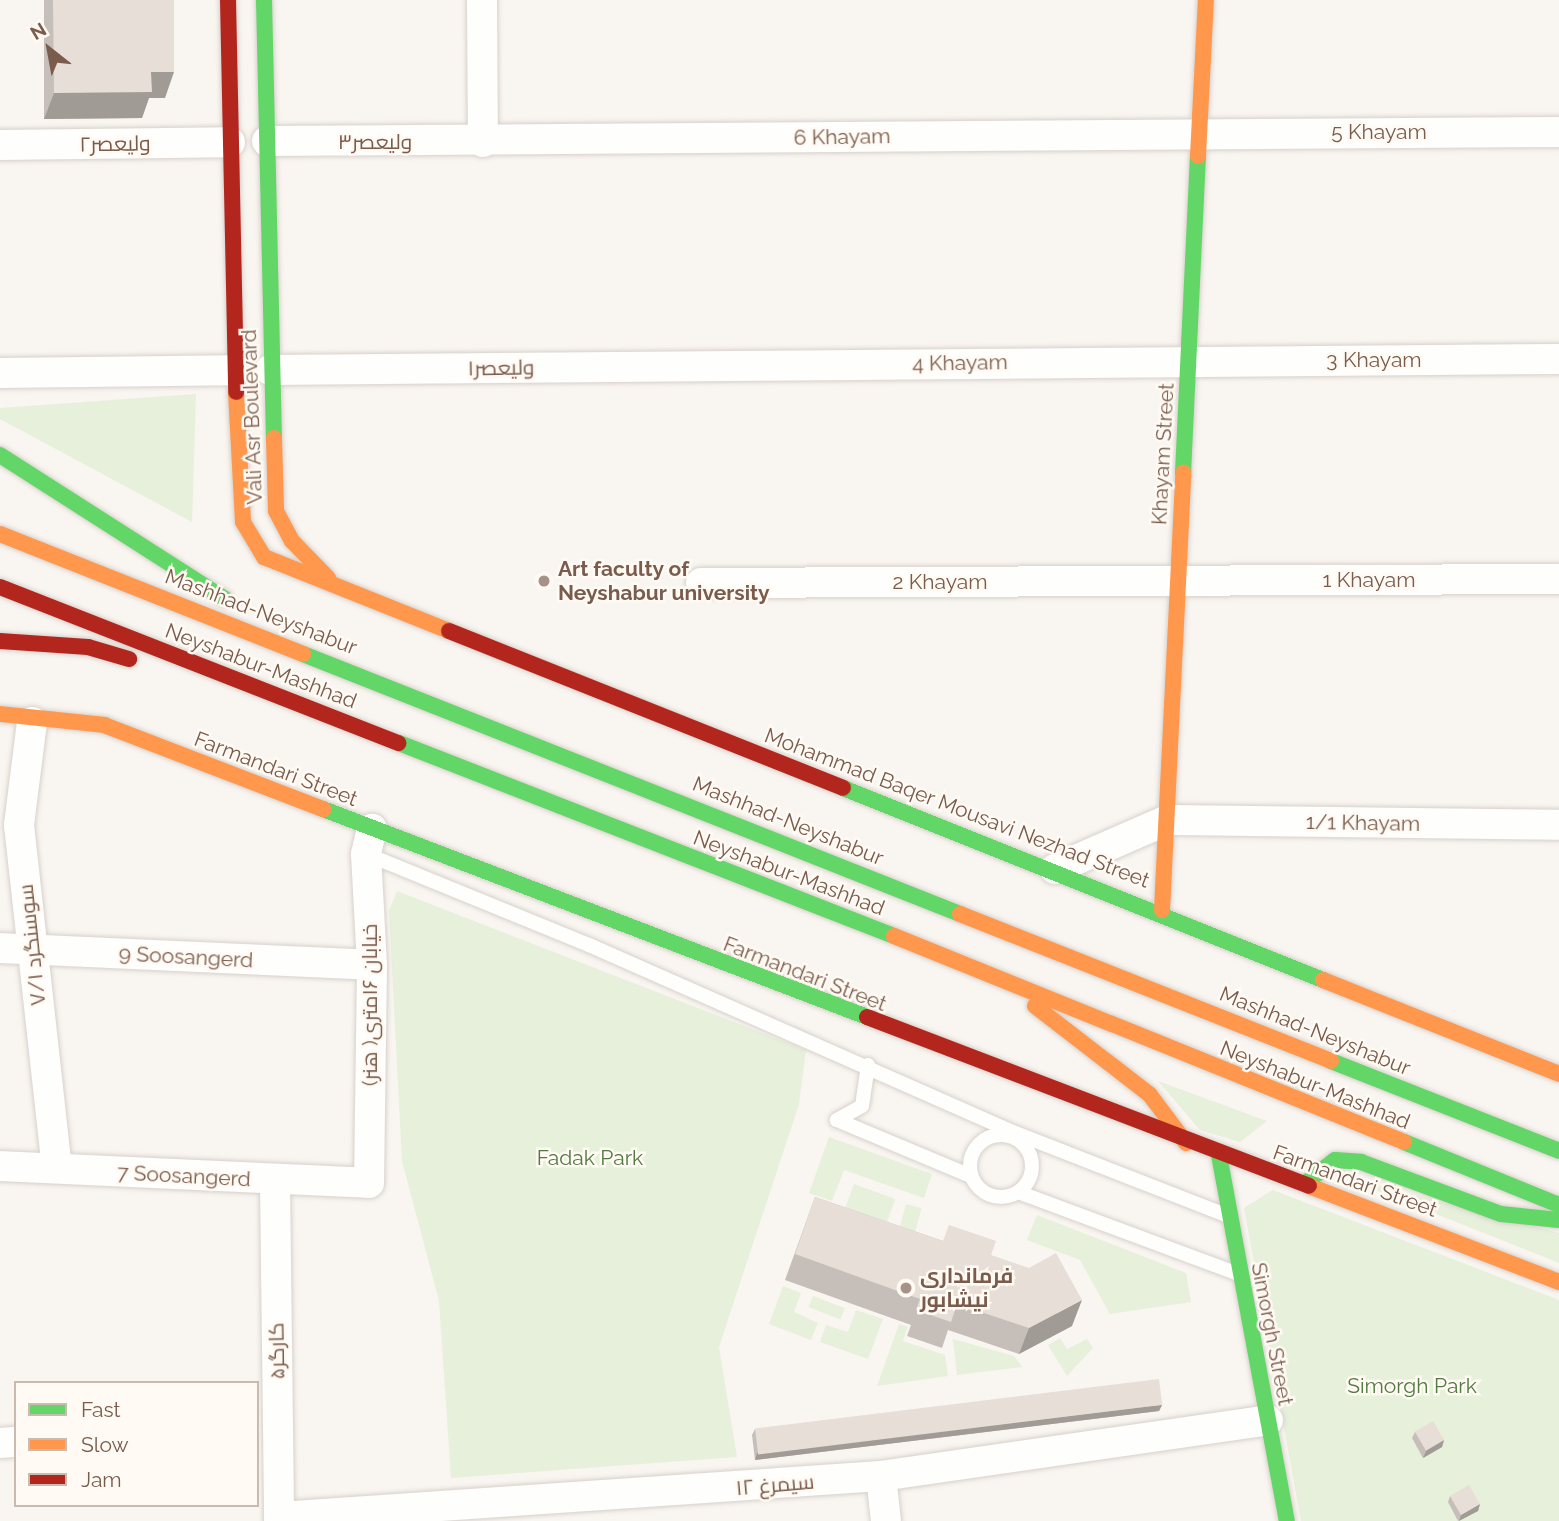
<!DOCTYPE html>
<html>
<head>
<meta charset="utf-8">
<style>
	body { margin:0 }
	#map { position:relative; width:1559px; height:1521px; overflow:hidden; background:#f9f5f0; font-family:Raleway,Cairo,sans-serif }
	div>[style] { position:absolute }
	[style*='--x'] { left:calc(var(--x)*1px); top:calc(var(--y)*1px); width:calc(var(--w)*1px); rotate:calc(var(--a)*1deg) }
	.green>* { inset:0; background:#e7f0db; transform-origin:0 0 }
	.roads { filter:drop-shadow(0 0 2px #d7d1cb) drop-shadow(0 0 2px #d7d1cb) }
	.lane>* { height:14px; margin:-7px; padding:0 7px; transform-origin:7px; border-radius:7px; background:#fefefd }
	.lane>.ring { margin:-7px; padding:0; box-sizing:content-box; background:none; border:14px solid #fefefd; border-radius:50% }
	.street>* { height:30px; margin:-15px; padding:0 15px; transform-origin:15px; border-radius:15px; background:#fefefd }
	.fast>* { height:16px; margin:-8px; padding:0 8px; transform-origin:8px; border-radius:8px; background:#63d668 }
	.slow>* { height:16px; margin:-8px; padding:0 8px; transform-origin:8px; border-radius:8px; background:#ff974d }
	.jam>* { height:16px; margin:-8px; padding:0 8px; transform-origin:8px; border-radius:8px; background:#b3261e }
	.wall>* { inset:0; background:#c6bfb9 }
	.shaded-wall>* { inset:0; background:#a19b96 }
	.building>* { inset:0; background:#e6ded7; transform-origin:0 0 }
	.dots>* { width:19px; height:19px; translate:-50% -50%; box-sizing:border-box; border:4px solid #fffaf3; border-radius:50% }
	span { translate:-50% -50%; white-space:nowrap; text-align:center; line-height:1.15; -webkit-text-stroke:5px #fffaf3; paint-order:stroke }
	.street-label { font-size:21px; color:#7a5c4d }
	.poi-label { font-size:21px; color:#7a5c4d; font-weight:700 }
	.left { translate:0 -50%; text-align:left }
	.park-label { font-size:21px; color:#537a41 }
	.legend { position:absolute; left:14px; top:1381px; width:245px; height:126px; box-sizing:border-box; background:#fffaf3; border:2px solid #cabbb1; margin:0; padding:9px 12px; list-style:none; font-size:21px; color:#7a5c4d }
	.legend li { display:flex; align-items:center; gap:14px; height:35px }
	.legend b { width:35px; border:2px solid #cabbb1 }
	.north { position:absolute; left:14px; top:14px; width:70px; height:70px; -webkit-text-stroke:5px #fffaf3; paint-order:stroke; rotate:329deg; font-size:19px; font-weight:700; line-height:28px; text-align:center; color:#7a5c4d }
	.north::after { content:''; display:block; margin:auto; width:24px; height:32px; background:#7a5c4d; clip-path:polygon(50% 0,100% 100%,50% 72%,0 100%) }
</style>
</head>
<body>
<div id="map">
	<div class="green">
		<div style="clip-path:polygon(196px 394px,192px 522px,0 419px,0 408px)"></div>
		<div style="clip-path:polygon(397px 891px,806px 1050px,799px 1104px,719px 1347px,737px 1457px,451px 1478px,439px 1301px,402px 1161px,389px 911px)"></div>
		<div style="clip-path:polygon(1158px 1081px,1267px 1121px,1240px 1142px,1200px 1130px)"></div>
		<div style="clip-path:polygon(829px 1137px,932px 1174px,924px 1198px,844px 1170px,832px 1201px,809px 1193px)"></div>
		<div style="clip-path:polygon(1366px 1182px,1559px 1233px,1559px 1263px,1373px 1189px)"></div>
		<div style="left:854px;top:1184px;width:44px;height:34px;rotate:20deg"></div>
		<div style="clip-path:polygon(1273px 1190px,1559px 1300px,1559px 1521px,1301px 1521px,1244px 1208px)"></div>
		<div style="left:906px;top:1204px;width:16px;height:33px;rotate:15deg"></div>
		<div style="clip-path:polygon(1037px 1215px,1186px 1273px,1191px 1302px,1110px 1314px,1080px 1260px,1027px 1240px)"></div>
		<div style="clip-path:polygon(783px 1286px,801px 1293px,794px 1312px,818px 1323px,811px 1340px,769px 1324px)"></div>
		<div style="left:813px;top:1296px;width:34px;height:12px;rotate:21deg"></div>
		<div style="clip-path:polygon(856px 1310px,883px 1319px,868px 1359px,820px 1342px,826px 1325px,848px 1332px)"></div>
		<div style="clip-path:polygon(899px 1324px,908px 1327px,903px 1341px,945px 1355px,948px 1376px,877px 1386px)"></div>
		<div style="clip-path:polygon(1060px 1338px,1067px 1349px,1087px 1339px,1093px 1348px,1067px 1376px,1048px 1345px)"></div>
		<div style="clip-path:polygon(953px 1339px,1014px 1356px,1022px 1367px,957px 1375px)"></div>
	</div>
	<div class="roads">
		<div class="lane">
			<div style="--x:366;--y:854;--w:241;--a:22.2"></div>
			<div style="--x:589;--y:945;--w:463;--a:23.8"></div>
			<div style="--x:1013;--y:1132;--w:229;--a:21.3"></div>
			<div style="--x:868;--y:1065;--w:41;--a:98.3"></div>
			<div style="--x:862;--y:1106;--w:29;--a:151"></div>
			<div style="--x:837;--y:1120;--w:145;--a:22.7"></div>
			<div class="ring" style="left:970px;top:1135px;width:48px;height:48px"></div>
			<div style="--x:1018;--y:1192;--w:233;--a:20.4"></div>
		</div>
		<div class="street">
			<div style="--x:482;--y:0;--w:142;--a:89.6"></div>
			<div style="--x:267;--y:141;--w:1292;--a:-0.4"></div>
			<div style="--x:0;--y:145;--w:230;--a:-0.7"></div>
			<div style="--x:270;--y:370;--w:1289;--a:-0.49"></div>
			<div style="--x:0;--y:373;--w:233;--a:-0.7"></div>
			<div style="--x:701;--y:583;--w:858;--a:-0.27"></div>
			<div style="--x:32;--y:722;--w:104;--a:97.2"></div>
			<div style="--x:19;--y:825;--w:345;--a:83.7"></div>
			<div style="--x:1055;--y:869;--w:122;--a:-23.6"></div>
			<div style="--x:1167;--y:820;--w:392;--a:0.7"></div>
			<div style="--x:0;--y:948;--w:372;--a:2.6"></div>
			<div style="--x:0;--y:1166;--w:369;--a:2.6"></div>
			<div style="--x:369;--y:1183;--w:218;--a:-89.2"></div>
			<div style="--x:372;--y:965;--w:111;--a:-93.1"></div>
			<div style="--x:366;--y:854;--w:26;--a:-77"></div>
			<div style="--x:275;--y:1181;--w:340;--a:89.3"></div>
			<div style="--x:0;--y:1443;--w:16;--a:-4"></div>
			<div style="--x:881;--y:1476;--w:45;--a:83.7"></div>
			<div style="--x:279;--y:1517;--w:603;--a:-3.9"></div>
			<div style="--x:881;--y:1476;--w:391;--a:-8.2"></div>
		</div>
		<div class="fast">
			<div style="--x:264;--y:0;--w:438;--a:88.7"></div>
			<div style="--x:0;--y:455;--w:266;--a:32.6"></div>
			<div style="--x:1183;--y:473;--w:317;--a:-87.3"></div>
			<div style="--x:303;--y:654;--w:707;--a:21.59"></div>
			<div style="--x:399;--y:743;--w:531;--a:21.3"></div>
			<div style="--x:843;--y:788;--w:517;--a:21.8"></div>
			<div style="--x:323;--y:809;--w:582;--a:20.92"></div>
			<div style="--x:1331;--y:1061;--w:245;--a:21.5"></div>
			<div style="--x:1404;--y:1142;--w:167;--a:22.1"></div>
			<div style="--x:1219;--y:1155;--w:372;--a:79.5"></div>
			<div style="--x:1308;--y:1181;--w:34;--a:-38"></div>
			<div style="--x:1335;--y:1160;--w:26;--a:4"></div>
			<div style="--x:1361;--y:1162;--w:149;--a:20.4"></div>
			<div style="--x:1501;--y:1214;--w:58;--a:5.9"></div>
		</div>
		<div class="slow">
			<div style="--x:1198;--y:156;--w:156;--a:-87.1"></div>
			<div style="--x:236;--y:392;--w:130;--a:86.9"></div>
			<div style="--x:243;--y:522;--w:41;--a:59"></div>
			<div style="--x:264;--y:557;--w:199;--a:21.8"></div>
			<div style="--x:274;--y:438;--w:73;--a:88.4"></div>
			<div style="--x:276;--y:511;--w:34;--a:62"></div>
			<div style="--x:292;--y:541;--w:52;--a:45.8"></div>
			<div style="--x:0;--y:534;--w:326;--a:21.6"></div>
			<div style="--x:0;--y:714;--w:105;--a:6"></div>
			<div style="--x:104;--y:725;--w:235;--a:21"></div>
			<div style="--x:1162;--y:910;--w:438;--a:-87.2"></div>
			<div style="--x:960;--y:914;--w:399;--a:21.6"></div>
			<div style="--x:894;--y:936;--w:550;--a:21.99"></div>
			<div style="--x:1323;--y:980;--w:254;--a:21.7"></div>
			<div style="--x:1035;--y:1006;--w:145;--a:37.7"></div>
			<div style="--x:1150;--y:1095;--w:60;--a:53.1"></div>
			<div style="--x:1309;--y:1186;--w:268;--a:21"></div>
		</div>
		<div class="jam">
			<div style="--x:228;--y:0;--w:392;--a:88.8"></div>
			<div style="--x:0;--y:587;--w:428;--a:21.4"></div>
			<div style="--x:449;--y:631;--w:424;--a:21.7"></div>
			<div style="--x:0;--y:641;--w:88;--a:3.9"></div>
			<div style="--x:88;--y:647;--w:43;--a:16.3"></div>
			<div style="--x:867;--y:1017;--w:473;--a:20.9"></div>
		</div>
	</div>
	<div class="wall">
		<div style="clip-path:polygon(44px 0,174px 0,165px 98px,149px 98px,142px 118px,44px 119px)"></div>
		<div style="clip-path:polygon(815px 1197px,943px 1241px,991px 1255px,1072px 1326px,1019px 1354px,948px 1330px,942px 1348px,907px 1336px,911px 1325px,785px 1280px)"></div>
		<div style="clip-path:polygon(1162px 1405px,1159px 1411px,755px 1460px,752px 1435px,755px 1429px)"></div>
		<div style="clip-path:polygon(1415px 1432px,1444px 1440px,1442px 1447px,1423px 1458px,1412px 1438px)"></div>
		<div style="clip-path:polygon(1450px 1496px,1480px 1504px,1478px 1511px,1458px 1521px,1448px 1502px)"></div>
	</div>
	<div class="shaded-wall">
		<div style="clip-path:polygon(151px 72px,174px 72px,165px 98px,149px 98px,142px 118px,44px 119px,54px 93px)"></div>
		<div style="clip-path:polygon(1082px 1300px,1072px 1326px,1019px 1354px,1029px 1328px)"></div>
		<div style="clip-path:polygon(1162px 1405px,1159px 1411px,755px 1460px,757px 1453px)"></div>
		<div style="clip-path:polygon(1444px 1440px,1442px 1447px,1423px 1458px,1426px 1451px)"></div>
		<div style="clip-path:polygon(1480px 1504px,1478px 1511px,1459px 1521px,1461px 1515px)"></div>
	</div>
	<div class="building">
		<div style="clip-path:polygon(53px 0,174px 0,174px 72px,151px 72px,152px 92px,54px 93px)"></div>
		<div style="clip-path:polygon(815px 1197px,943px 1241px,949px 1225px,996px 1241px,991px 1255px,1029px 1268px,1056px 1253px,1082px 1300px,1029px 1328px,957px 1304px,951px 1322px,916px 1310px,920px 1299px,795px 1254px)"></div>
		<div style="left:1159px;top:1379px;width:26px;height:407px;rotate:83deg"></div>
		<div style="left:1433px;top:1421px;width:22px;height:21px;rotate:60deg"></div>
		<div style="left:1469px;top:1485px;width:22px;height:22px;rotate:60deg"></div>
	</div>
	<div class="dots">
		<div style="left:544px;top:581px;background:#a69286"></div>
		<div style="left:906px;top:1288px;background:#a69286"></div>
	</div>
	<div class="street-label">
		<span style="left:1379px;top:132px">5 Khayam</span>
		<span style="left:842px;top:137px;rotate:-1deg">6 Khayam</span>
		<span style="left:375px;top:142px">ولیعصر۳</span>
		<span style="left:115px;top:144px;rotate:-1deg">ولیعصر۲</span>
		<span style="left:1374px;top:360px">3 Khayam</span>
		<span style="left:960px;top:363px;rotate:-1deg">4 Khayam</span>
		<span style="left:501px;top:368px;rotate:-1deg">ولیعصر۱</span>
		<span style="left:252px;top:417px;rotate:-92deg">Vali Asr Boulevard</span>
		<span style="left:1163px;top:454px;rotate:-87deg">Khayam Street</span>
		<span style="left:1369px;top:580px">1 Khayam</span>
		<span style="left:940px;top:582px">2 Khayam</span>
		<span style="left:261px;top:612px;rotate:21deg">Mashhad-Neyshabur</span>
		<span style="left:261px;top:666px;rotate:21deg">Neyshabur-Mashhad</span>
		<span style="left:276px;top:769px;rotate:21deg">Farmandari Street</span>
		<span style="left:957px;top:808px;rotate:21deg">Mohammad Baqer Mousavi Nezhad Street</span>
		<span style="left:788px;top:821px;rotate:22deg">Mashhad-Neyshabur</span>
		<span style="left:1363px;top:823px;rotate:1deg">1/1 Khayam</span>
		<span style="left:789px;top:873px;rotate:21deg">Neyshabur-Mashhad</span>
		<span style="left:32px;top:945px;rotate:-96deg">سوسنگرد ۷/۱</span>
		<span style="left:186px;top:957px;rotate:3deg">9 Soosangerd</span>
		<span style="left:805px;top:974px;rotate:21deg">Farmandari Street</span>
		<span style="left:370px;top:1005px;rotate:-90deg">خیابان ۱۶متری( هنر)</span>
		<span style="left:1315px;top:1031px;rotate:22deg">Mashhad-Neyshabur</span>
		<span style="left:1315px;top:1085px;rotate:22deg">Neyshabur-Mashhad</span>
		<span style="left:184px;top:1176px;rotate:3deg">7 Soosangerd</span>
		<span style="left:1355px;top:1181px;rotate:20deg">Farmandari Street</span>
		<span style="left:1272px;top:1334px;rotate:79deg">Simorgh Street</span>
		<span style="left:277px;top:1351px;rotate:-91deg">کارگر۵</span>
		<span style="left:775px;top:1485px;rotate:-5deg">سیمرغ ۱۲</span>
	</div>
	<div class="poi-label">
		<span class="left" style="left:558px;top:581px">Art faculty of<br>Neyshabur university</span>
		<span class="left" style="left:920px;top:1288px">فرمانداری<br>نیشابور</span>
	</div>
	<div class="park-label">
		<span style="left:590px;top:1158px">Fadak Park</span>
		<span style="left:1412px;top:1386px">Simorgh Park</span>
	</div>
	<ul class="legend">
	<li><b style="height:9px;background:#63d668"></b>Fast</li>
	<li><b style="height:9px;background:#ff974d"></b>Slow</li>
	<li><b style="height:9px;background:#b3261e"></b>Jam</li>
	</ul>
	<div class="north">N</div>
</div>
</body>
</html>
